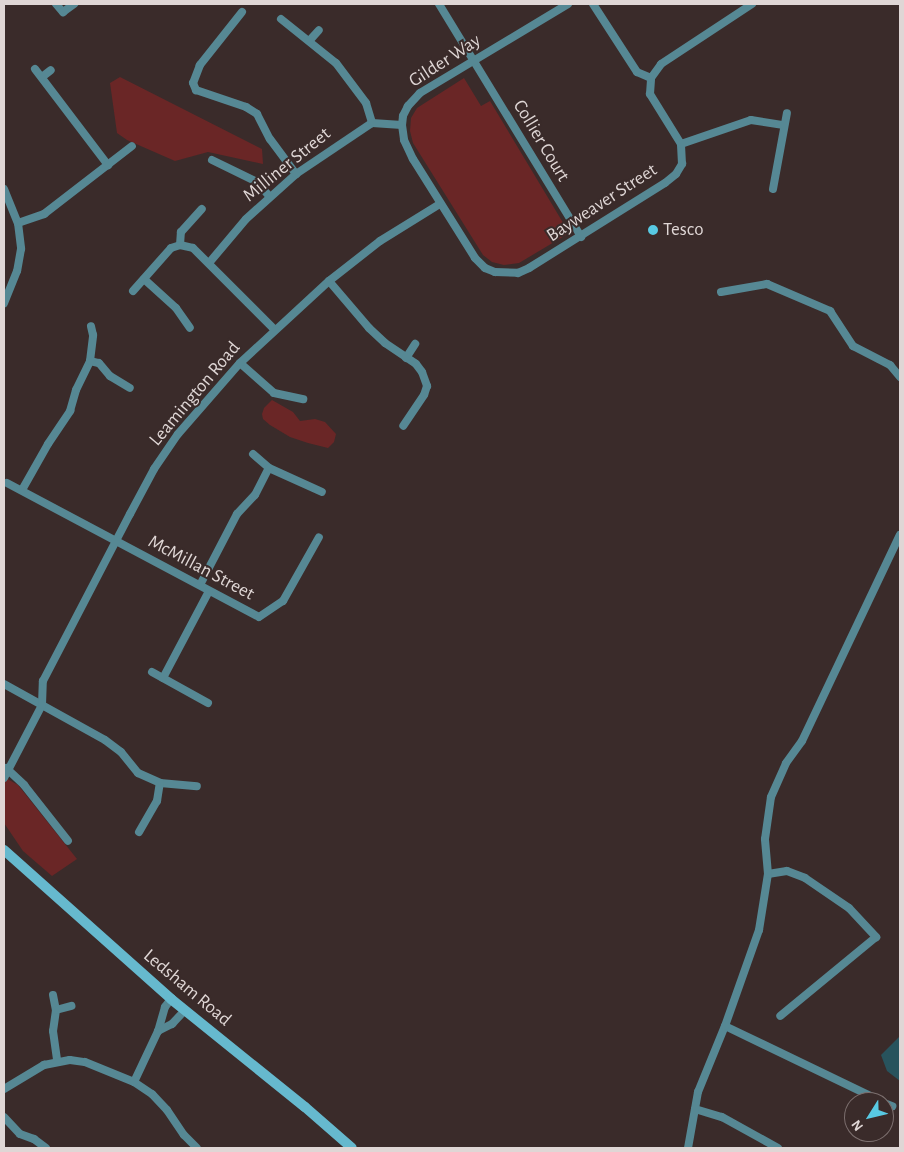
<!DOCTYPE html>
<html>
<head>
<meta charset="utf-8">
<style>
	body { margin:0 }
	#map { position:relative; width:904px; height:1152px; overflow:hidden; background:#3a2b2a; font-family:"Alegreya Sans",sans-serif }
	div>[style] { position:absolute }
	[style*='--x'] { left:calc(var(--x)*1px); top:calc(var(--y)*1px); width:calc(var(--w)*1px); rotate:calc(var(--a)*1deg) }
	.green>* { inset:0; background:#6a2626 }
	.water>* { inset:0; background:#28535d }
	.street>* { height:8px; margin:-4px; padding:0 4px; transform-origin:4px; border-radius:4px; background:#568894 }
	.secondary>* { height:10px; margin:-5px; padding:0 5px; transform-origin:5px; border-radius:5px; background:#66b9ce }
	.dots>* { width:14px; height:14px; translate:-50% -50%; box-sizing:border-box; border:2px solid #3a2b2a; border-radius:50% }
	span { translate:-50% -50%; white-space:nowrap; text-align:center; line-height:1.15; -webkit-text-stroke:4px #3a2b2a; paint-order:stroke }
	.street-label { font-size:19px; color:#dfd6d5 }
	.poi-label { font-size:19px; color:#dfd6d5 }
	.left { translate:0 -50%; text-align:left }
	.frame { position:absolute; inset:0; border:5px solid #dfd6d5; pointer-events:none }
	.north { position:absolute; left:844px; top:1092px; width:50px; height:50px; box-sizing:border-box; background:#3a2b2a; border:1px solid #7c6f6e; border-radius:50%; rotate:234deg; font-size:14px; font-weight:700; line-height:20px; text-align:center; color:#dfd6d5 }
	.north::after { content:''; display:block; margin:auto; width:18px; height:22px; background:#58c9e3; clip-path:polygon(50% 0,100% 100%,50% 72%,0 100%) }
</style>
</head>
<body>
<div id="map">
	<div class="green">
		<div style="clip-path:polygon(120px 77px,262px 149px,263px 164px,208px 152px,175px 161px,127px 140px,117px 133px,110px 83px)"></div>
		<div style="clip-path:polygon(464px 78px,481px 106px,490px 101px,568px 231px,566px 235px,519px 263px,504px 265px,492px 262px,483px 255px,413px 143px,410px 131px,411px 118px,417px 108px)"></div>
		<div style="clip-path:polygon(272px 400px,293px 412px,300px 421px,315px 419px,325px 422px,336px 434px,334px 442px,328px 448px,308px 443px,290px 437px,270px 425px,263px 419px,262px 414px,264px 408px)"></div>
		<div style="clip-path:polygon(4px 777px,18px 785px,77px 859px,52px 876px,23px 851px,4px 823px)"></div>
	</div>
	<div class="water">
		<div style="clip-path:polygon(900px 1036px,900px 1081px,887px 1071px,881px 1055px)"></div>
	</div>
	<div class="street">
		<div style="--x:56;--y:4;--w:11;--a:49"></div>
		<div style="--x:63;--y:12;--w:14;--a:-36"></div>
		<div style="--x:439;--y:4;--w:273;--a:58.6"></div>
		<div style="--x:568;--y:4;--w:173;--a:149"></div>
		<div style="--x:420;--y:93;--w:18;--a:133"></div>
		<div style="--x:408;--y:106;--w:11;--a:117"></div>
		<div style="--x:403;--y:116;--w:9;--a:96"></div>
		<div style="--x:402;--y:125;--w:15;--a:82"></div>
		<div style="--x:404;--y:140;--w:21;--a:65"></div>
		<div style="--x:413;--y:159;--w:117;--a:57.9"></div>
		<div style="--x:475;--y:258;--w:14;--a:45"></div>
		<div style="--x:485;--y:268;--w:11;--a:22"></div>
		<div style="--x:495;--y:272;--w:23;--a:2"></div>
		<div style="--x:518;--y:273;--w:12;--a:-24"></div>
		<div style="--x:529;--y:268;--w:160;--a:-32"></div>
		<div style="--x:665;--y:183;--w:14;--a:-39"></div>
		<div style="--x:676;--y:174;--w:12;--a:-59"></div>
		<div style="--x:682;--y:164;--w:20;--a:-93"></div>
		<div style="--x:681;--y:144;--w:59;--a:-121.8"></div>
		<div style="--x:650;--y:94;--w:16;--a:-86"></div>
		<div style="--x:651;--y:78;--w:15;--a:-157"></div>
		<div style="--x:637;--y:72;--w:81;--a:-122.9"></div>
		<div style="--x:242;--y:12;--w:68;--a:128.4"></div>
		<div style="--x:200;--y:65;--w:19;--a:111"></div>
		<div style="--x:193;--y:83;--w:8;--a:67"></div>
		<div style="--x:196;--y:90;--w:53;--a:18.8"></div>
		<div style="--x:246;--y:107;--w:13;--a:32"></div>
		<div style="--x:257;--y:114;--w:28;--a:63"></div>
		<div style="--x:270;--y:139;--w:44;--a:53.4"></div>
		<div style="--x:281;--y:19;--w:70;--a:38.7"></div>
		<div style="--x:336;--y:63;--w:50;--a:53.1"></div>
		<div style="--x:366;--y:103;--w:21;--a:73"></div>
		<div style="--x:310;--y:40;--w:13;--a:-48"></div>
		<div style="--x:35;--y:69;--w:121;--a:52.8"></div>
		<div style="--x:42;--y:77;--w:11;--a:-38"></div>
		<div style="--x:651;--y:78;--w:17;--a:-54"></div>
		<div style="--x:661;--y:64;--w:109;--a:-33.4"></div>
		<div style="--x:681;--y:144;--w:74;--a:-18.9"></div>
		<div style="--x:751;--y:120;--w:33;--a:9"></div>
		<div style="--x:212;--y:160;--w:50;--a:26.1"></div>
		<div style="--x:257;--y:182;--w:18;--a:49"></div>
		<div style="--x:4;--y:189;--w:37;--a:68"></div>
		<div style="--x:18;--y:223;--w:26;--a:83"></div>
		<div style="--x:21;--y:249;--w:22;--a:100"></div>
		<div style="--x:17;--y:271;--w:35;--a:112"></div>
		<div style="--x:773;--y:189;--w:77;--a:-79.6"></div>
		<div style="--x:18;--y:223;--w:28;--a:-19"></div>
		<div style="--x:44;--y:214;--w:111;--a:-37.7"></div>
		<div style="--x:180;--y:245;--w:13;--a:-86"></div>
		<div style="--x:181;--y:232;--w:31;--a:-48"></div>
		<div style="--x:209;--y:263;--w:57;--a:-49.9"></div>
		<div style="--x:246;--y:219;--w:67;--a:-42"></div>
		<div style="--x:296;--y:174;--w:92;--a:-33.9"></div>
		<div style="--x:372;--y:123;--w:30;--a:4"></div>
		<div style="--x:144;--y:279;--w:43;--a:42.2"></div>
		<div style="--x:176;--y:308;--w:24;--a:55"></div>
		<div style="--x:329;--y:281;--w:62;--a:49.6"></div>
		<div style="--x:369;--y:328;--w:22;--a:43"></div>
		<div style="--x:385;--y:343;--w:37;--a:34"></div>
		<div style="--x:416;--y:364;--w:10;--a:53"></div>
		<div style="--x:422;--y:372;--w:15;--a:70"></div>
		<div style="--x:427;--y:386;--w:9;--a:108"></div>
		<div style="--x:424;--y:395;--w:37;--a:124"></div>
		<div style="--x:133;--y:291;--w:57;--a:-48.5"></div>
		<div style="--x:171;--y:248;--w:9;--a:-18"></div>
		<div style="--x:180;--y:245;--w:13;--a:13"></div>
		<div style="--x:193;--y:248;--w:115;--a:45"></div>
		<div style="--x:721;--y:292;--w:47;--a:-9.9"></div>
		<div style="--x:767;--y:284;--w:69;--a:23.2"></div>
		<div style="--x:830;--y:311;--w:42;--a:56.7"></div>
		<div style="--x:853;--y:346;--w:42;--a:27.2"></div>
		<div style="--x:890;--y:365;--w:16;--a:50"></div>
		<div style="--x:406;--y:358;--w:17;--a:-57"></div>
		<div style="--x:90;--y:361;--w:9;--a:13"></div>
		<div style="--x:99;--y:363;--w:17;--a:50"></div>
		<div style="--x:110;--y:376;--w:23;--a:31"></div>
		<div style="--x:240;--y:363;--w:45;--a:41.4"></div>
		<div style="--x:274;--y:393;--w:30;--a:12"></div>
		<div style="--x:253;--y:454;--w:21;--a:41"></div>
		<div style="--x:269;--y:468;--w:58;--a:24.4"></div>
		<div style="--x:7;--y:483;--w:285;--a:28"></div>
		<div style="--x:259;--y:617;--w:29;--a:-34"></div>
		<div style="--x:283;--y:601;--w:73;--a:-60.6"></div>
		<div style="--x:22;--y:490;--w:53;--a:-60.5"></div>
		<div style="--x:48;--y:444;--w:40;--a:-56"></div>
		<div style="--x:70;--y:411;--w:22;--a:-74"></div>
		<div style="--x:76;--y:390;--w:32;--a:-64"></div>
		<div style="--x:90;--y:361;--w:26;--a:-83"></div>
		<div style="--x:93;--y:335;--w:9;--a:-103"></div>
		<div style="--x:200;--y:585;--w:80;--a:-62.5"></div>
		<div style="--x:237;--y:514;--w:26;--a:-47"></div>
		<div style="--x:255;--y:495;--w:30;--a:-63"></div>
		<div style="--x:152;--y:672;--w:64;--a:29"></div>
		<div style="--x:163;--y:678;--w:98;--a:-62.1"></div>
		<div style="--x:4;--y:684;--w:115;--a:29"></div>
		<div style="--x:105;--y:740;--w:20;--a:37"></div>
		<div style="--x:121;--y:752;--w:27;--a:51"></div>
		<div style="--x:138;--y:773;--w:24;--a:24"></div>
		<div style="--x:160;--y:783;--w:37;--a:5"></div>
		<div style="--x:6;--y:768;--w:25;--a:43"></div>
		<div style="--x:24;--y:785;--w:71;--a:51.8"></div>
		<div style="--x:4;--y:778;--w:82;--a:-62.5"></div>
		<div style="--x:42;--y:705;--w:24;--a:-88"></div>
		<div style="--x:43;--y:681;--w:188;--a:-62.5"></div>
		<div style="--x:130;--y:514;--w:51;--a:-61.9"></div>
		<div style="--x:154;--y:469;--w:42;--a:-55.6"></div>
		<div style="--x:178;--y:434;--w:94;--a:-48.9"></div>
		<div style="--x:240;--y:363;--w:121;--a:-42.7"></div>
		<div style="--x:329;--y:281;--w:65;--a:-38.1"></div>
		<div style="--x:380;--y:241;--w:70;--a:-31.7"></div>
		<div style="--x:139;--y:832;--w:36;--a:-60"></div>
		<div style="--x:157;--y:801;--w:18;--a:-81"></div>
		<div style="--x:768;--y:874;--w:19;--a:-9"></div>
		<div style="--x:787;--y:871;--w:19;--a:21"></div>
		<div style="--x:805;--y:878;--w:53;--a:34.3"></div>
		<div style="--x:849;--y:908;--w:40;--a:47"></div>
		<div style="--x:876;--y:937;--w:124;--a:140.5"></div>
		<div style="--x:53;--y:995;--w:15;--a:79"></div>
		<div style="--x:56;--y:1010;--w:21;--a:98"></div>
		<div style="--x:53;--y:1031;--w:30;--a:82"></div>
		<div style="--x:171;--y:999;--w:10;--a:127"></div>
		<div style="--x:165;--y:1007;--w:25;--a:106"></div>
		<div style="--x:158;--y:1031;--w:16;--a:-27"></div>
		<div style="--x:172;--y:1024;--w:19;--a:-47"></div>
		<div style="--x:56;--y:1010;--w:16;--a:-15"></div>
		<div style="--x:725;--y:1026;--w:175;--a:25.7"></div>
		<div style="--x:134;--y:1082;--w:22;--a:34"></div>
		<div style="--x:152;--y:1094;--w:22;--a:47"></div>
		<div style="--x:167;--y:1110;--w:30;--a:56"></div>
		<div style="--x:184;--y:1135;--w:18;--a:45"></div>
		<div style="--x:4;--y:1089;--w:47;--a:-31"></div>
		<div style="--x:44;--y:1065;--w:26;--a:-11"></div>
		<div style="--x:70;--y:1060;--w:15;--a:8"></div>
		<div style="--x:85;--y:1062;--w:53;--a:22.2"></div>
		<div style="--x:134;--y:1082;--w:56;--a:-64.8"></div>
		<div style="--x:884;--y:1103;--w:9;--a:21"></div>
		<div style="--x:695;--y:1109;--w:28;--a:17"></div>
		<div style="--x:722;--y:1117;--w:64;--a:29"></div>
		<div style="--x:4;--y:1117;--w:23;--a:47"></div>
		<div style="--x:20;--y:1134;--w:15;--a:20"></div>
		<div style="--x:34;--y:1139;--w:15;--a:37"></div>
		<div style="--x:688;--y:1148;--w:57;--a:-79.9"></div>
		<div style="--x:698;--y:1092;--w:71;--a:-67.8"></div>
		<div style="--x:725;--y:1026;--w:102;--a:-70.5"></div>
		<div style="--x:759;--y:930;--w:57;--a:-80.9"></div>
		<div style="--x:768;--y:874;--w:35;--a:-95"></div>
		<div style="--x:765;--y:839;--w:42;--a:-81.9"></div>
		<div style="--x:771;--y:797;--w:37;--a:-66"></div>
		<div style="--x:786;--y:763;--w:27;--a:-54"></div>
		<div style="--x:802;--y:741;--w:228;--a:-64.6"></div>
	</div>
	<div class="secondary">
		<div style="--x:4;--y:850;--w:224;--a:41.7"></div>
		<div style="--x:171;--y:999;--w:172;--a:38.9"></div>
		<div style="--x:305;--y:1107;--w:62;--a:41.1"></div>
	</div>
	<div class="dots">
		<div style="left:653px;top:230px;background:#58c9e3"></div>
	</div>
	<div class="street-label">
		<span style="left:445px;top:61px;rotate:-33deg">Gilder Way</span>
		<span style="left:541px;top:141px;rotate:59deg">Collier Court</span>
		<span style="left:287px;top:165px;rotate:-39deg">Milliner Street</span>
		<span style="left:602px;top:203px;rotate:-33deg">Bayweaver Street</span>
		<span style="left:195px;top:394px;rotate:-50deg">Leamington Road</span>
		<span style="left:201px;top:568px;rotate:28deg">McMillan Street</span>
		<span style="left:187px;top:988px;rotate:40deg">Ledsham Road</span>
	</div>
	<div class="poi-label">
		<span class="left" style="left:663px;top:230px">Tesco</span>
	</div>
	<div class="frame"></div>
	<div class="north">N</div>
</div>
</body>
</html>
